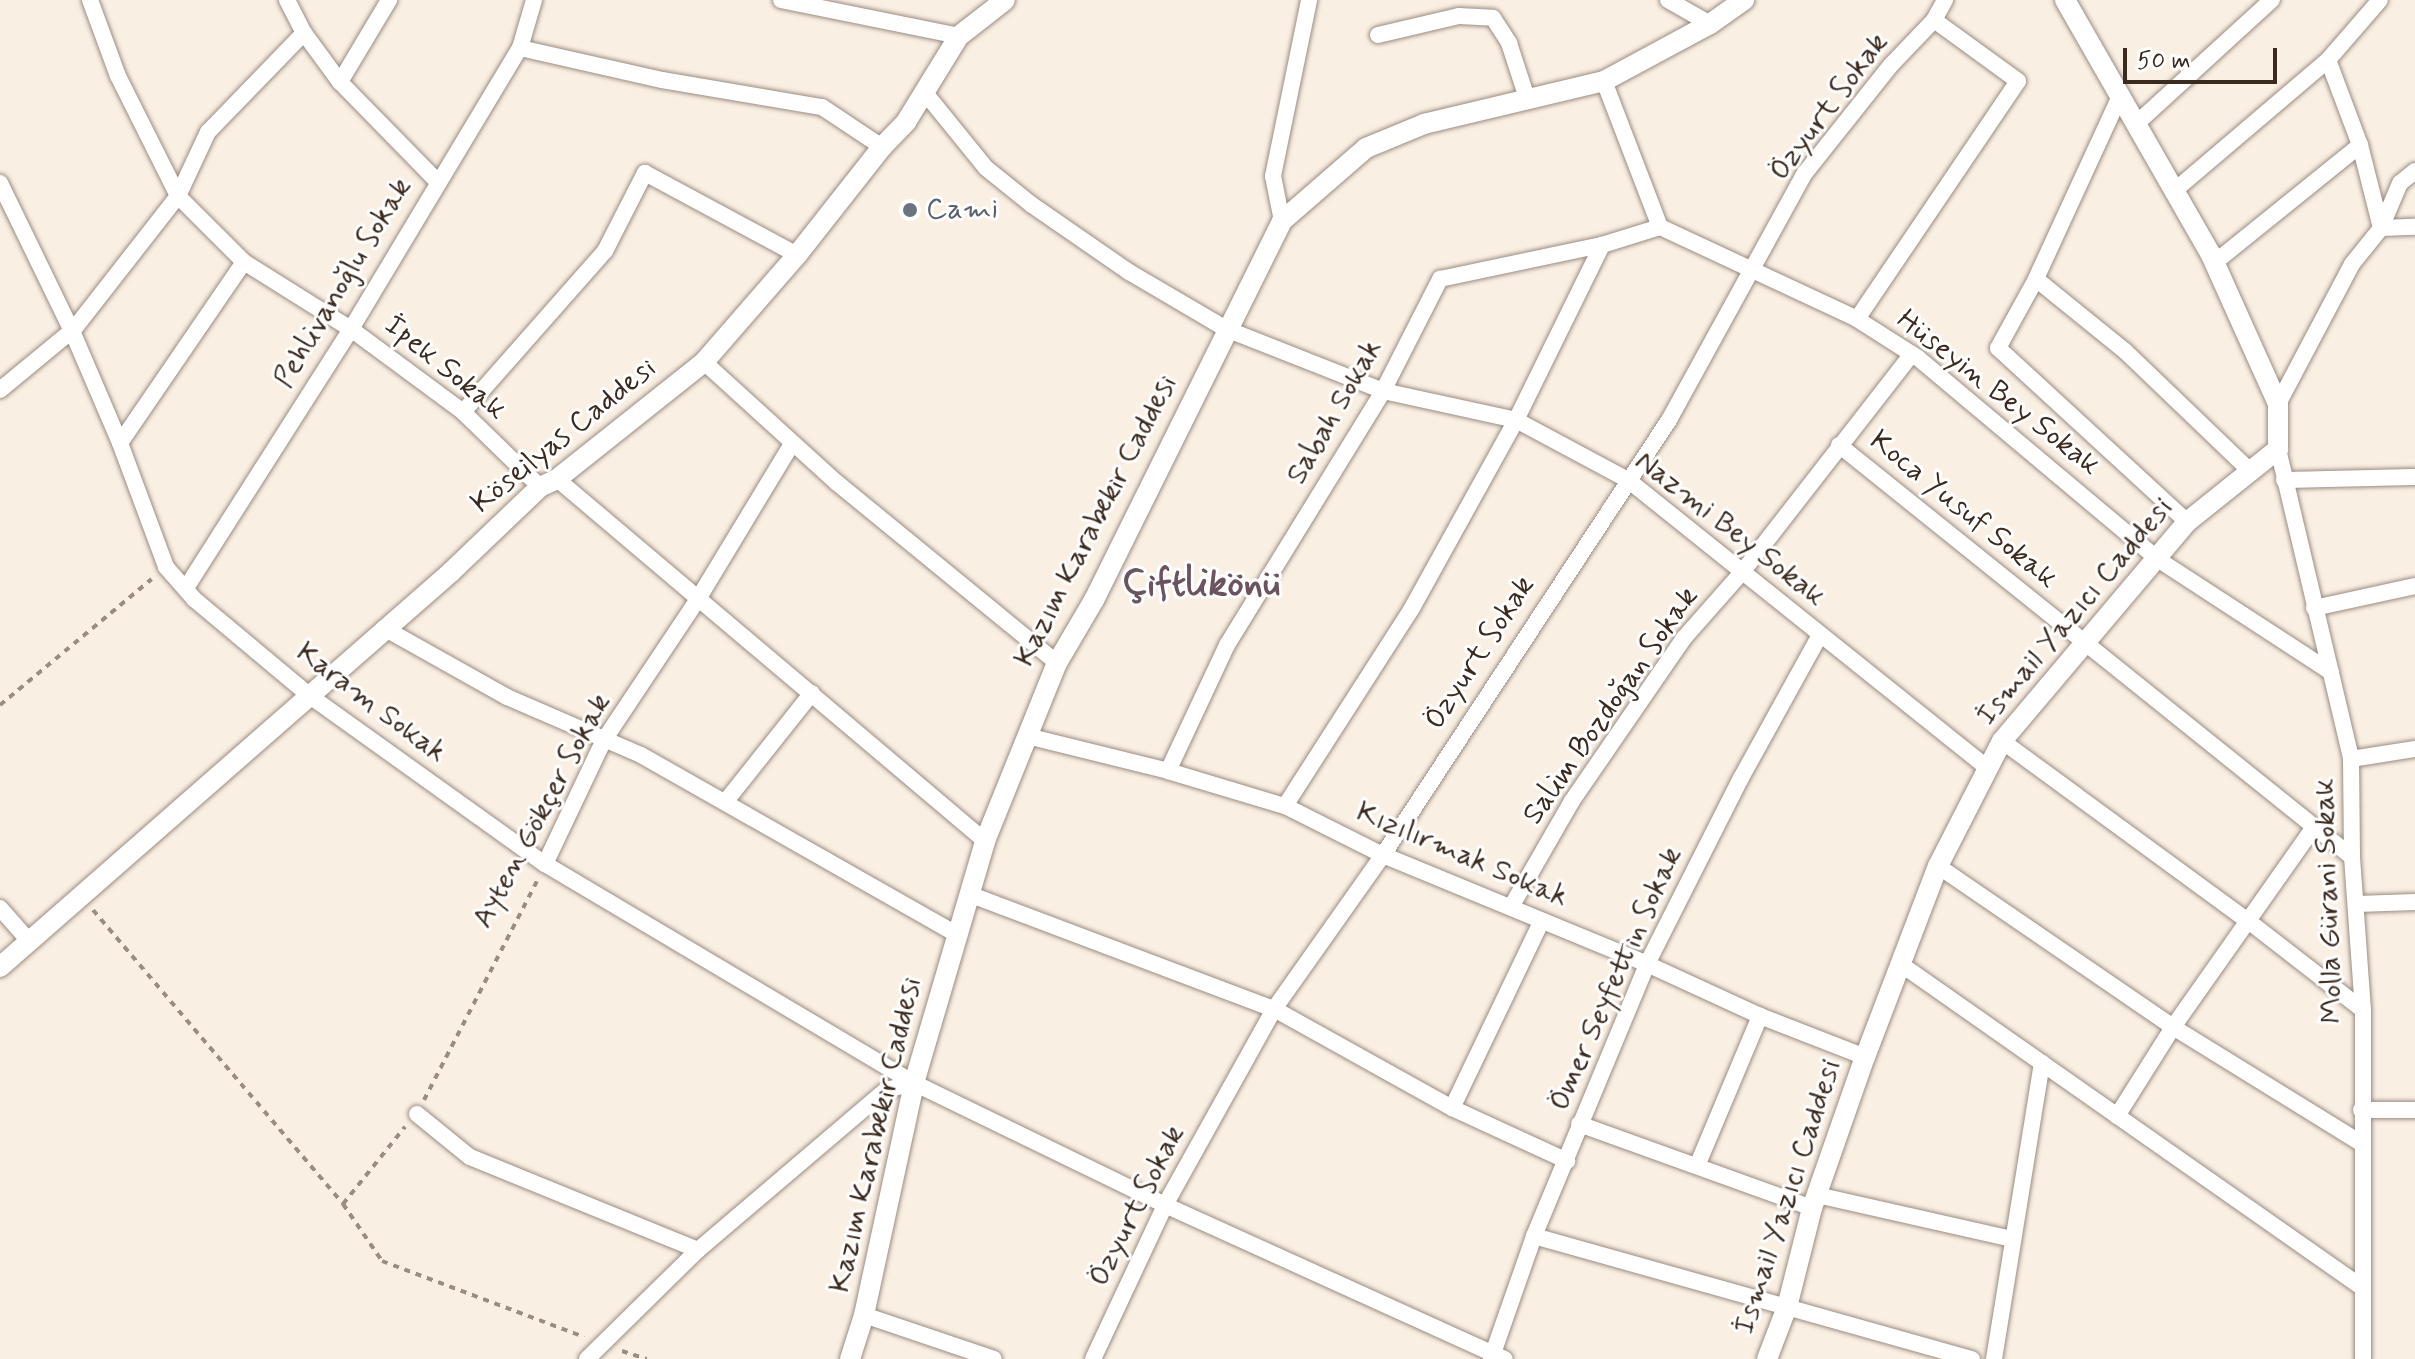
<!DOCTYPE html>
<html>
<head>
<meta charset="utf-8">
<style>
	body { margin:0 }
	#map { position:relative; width:2415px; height:1359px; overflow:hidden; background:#faefe3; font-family:Mynerve,sans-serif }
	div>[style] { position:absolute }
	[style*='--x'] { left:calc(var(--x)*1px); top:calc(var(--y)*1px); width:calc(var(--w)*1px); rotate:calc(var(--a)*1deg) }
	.path>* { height:4px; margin-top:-2px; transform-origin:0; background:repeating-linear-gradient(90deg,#9a8c80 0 6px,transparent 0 12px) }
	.roads { filter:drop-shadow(0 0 2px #9a8c80) drop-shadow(0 0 2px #9a8c80) }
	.minor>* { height:16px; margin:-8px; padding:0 8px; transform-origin:8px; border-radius:8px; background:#fff }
	.tertiary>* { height:20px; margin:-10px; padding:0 10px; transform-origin:10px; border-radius:10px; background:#fff }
	.dots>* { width:22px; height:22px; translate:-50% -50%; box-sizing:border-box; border:4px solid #fff; border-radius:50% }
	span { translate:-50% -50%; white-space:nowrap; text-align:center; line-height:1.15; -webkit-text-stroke:6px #fff; paint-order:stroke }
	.street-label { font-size:30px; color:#3b2a1e }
	.worship-label { font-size:30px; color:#5b616d }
	.left { translate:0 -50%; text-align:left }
	.district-label { font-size:38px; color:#6a5460; font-weight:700 }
	.scale { position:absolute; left:2123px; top:48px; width:154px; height:36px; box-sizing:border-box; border:4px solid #3b2a1e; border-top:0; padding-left:10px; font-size:24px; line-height:28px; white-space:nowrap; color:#3b2a1e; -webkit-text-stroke:6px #fff; paint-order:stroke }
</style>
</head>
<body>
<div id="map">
	<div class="path">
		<div style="--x:0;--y:705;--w:197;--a:-39.7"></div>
		<div style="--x:93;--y:910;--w:386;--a:49.6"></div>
		<div style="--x:343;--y:1204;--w:69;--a:55.6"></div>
		<div style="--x:382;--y:1261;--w:216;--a:20.6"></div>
		<div style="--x:424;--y:1100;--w:246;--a:-62.7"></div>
		<div style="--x:343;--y:1204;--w:99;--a:-51.2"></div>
		<div style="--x:622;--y:1351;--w:26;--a:18"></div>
	</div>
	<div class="roads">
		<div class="minor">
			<div style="--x:90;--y:0;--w:81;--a:69.8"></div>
			<div style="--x:118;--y:76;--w:134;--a:63.4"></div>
			<div style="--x:178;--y:196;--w:93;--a:45"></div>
			<div style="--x:244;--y:262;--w:126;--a:32.1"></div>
			<div style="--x:351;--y:329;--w:139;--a:36.5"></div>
			<div style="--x:463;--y:412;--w:107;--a:44.2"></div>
			<div style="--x:287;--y:0;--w:37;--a:63"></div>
			<div style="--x:304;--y:33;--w:61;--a:53.7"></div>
			<div style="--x:340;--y:82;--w:139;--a:45.6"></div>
			<div style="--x:781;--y:0;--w:182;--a:11.4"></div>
			<div style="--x:1668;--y:0;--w:48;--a:29.7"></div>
			<div style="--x:1378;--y:35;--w:83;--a:-13.2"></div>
			<div style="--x:1459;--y:16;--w:34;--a:3"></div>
			<div style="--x:1493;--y:18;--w:30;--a:57"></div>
			<div style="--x:1509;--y:43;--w:61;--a:71.9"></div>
			<div style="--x:520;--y:48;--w:146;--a:12.7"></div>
			<div style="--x:662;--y:80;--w:162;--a:9.6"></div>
			<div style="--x:822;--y:107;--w:72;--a:33.7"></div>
			<div style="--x:1604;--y:81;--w:156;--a:69"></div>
			<div style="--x:1660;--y:227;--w:217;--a:25"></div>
			<div style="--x:1857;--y:319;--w:72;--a:32.6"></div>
			<div style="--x:1918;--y:358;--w:314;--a:40"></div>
			<div style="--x:2159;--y:560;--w:205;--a:33.1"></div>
			<div style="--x:340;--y:82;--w:96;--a:-59.1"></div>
			<div style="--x:926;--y:94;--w:95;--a:51"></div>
			<div style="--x:986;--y:168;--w:59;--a:38.8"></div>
			<div style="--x:1032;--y:205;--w:118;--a:34.6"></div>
			<div style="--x:1129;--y:272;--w:113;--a:30.4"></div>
			<div style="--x:1226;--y:329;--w:169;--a:21.5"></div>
			<div style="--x:1383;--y:391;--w:136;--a:12.3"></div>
			<div style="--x:1516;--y:420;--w:127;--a:28.2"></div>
			<div style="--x:1628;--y:480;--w:461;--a:38.7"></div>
			<div style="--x:2120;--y:96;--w:201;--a:114.7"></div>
			<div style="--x:2036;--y:279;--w:79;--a:118.8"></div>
			<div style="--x:1998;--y:348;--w:257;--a:42.6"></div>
			<div style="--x:2136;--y:124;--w:184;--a:-42.4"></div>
			<div style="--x:2415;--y:171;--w:19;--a:141"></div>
			<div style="--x:2400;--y:183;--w:49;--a:112.9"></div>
			<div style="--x:2381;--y:228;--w:34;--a:-2"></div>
			<div style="--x:0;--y:183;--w:165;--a:64.1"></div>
			<div style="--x:72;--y:331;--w:122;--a:66.8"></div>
			<div style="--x:120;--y:443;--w:132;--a:69.6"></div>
			<div style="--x:166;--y:567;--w:43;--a:48.8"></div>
			<div style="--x:194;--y:599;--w:151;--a:39.9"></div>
			<div style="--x:310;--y:696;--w:289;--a:35.6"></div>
			<div style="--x:545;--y:864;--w:429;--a:30.7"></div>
			<div style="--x:914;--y:1083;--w:279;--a:25.9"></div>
			<div style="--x:1165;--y:1205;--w:373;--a:24.4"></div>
			<div style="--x:2174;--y:191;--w:202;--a:-40.4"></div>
			<div style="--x:2328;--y:60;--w:79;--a:-49.1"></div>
			<div style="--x:1282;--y:221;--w:46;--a:-101.3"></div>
			<div style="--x:1273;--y:176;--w:180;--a:-78.4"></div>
			<div style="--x:2214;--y:263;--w:188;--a:-38.9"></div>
			<div style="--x:2036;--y:279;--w:114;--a:39"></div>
			<div style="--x:2125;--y:351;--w:173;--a:43.8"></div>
			<div style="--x:1857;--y:319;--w:287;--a:-55.9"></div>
			<div style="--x:2018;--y:81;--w:104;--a:-144"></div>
			<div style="--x:704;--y:362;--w:178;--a:42.3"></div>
			<div style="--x:836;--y:482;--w:286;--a:39.3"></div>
			<div style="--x:0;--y:390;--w:96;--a:-39.5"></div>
			<div style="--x:74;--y:329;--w:169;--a:-52"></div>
			<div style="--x:178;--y:196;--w:71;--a:-64.9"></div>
			<div style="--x:208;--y:132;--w:138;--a:-45.9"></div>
			<div style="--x:2278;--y:404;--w:158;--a:-62.1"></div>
			<div style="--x:2352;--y:264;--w:46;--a:-51.1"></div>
			<div style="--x:2381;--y:228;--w:86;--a:-104.2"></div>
			<div style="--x:2360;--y:145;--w:91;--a:-110.6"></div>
			<div style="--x:463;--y:412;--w:215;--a:-48.6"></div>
			<div style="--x:605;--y:251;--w:88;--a:-62.9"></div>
			<div style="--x:645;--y:173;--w:173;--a:28.3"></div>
			<div style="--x:120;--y:443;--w:219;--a:-55.6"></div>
			<div style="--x:1839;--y:445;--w:658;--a:38.77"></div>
			<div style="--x:2278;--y:449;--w:318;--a:76.7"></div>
			<div style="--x:2351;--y:759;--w:98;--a:89.4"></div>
			<div style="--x:2352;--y:857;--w:153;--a:85.9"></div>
			<div style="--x:2363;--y:1010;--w:349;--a:90"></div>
			<div style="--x:557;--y:479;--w:561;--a:40.22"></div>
			<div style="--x:2284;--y:480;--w:131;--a:-1.3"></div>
			<div style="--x:186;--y:588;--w:307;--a:-57.5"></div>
			<div style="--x:351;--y:329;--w:328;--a:-59"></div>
			<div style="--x:520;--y:48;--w:50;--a:-73.7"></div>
			<div style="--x:2314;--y:608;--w:103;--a:-12.3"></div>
			<div style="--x:384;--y:628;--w:141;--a:29.3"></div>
			<div style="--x:507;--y:697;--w:146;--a:23.4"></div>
			<div style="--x:641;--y:755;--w:362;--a:29.6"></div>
			<div style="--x:1027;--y:736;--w:145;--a:13.9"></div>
			<div style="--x:1168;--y:771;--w:122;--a:16.7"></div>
			<div style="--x:1285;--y:806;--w:110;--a:26.6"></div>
			<div style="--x:1383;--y:855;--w:286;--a:22.4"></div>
			<div style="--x:1647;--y:964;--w:124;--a:24.7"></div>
			<div style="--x:1760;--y:1016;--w:113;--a:21.3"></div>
			<div style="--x:2002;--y:741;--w:303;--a:36.2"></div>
			<div style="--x:2247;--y:920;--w:147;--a:37.8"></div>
			<div style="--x:2351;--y:759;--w:65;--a:-8.9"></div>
			<div style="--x:1168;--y:771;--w:139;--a:-64.9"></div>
			<div style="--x:1227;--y:645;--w:298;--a:-58.4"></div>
			<div style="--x:1383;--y:391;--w:126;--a:-63"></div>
			<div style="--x:1440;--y:279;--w:166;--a:-11.9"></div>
			<div style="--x:1602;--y:245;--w:61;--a:-17.2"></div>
			<div style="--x:726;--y:801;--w:138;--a:-51.5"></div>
			<div style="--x:1285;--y:806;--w:235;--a:-57.3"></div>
			<div style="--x:1412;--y:608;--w:215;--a:-61"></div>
			<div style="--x:1516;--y:420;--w:195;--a:-63.8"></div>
			<div style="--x:545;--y:864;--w:137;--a:-64.6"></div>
			<div style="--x:604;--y:740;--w:169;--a:-56.3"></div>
			<div style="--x:698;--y:599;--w:181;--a:-58.8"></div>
			<div style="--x:1938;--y:866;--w:285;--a:34.4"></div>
			<div style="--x:2173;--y:1027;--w:221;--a:31.7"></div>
			<div style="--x:969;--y:894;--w:326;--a:20.7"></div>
			<div style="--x:1274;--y:1009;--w:204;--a:29.1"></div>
			<div style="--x:1452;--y:1108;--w:127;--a:24.7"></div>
			<div style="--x:2357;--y:904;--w:58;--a:-2"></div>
			<div style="--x:1511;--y:907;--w:122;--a:-60.1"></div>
			<div style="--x:1572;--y:801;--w:198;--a:-55.5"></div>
			<div style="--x:1684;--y:638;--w:89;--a:-48.6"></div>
			<div style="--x:1743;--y:571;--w:275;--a:-52.1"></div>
			<div style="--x:0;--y:908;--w:45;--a:48.6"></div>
			<div style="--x:1902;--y:965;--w:563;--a:35.02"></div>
			<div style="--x:1452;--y:1108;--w:208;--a:-64.4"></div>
			<div style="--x:2361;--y:1110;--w:54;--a:0"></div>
			<div style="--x:417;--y:1114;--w:68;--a:39.1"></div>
			<div style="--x:470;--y:1157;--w:246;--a:22.2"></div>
			<div style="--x:2117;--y:1116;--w:105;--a:-57.8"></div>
			<div style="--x:2173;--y:1027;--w:246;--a:-54.8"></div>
			<div style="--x:1579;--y:1124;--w:248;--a:19.8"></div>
			<div style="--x:1697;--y:1166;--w:163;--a:-67.2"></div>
			<div style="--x:1817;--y:1195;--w:201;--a:12.7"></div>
			<div style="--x:1534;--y:1236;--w:455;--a:15.7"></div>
			<div style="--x:864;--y:1315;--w:137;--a:18.7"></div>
			<div style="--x:587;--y:1359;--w:156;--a:-44.5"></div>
			<div style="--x:698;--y:1250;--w:247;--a:-40.4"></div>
			<div style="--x:886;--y:1090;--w:29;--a:-14"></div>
			<div style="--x:1093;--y:1359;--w:170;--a:-64.9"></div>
			<div style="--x:1165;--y:1205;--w:224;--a:-60.9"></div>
			<div style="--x:1274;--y:1009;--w:189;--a:-54.7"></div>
			<div style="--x:1383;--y:855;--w:521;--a:-56.68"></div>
			<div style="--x:1669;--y:420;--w:282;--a:-61.2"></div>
			<div style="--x:1805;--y:173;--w:138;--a:-51.5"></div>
			<div style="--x:1891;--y:65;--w:62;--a:-46.3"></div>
			<div style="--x:1934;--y:20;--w:23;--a:-61"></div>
			<div style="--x:1491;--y:1359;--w:130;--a:-70.7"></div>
			<div style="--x:1534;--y:1236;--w:295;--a:-67.4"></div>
			<div style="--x:1647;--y:964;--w:208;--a:-63.2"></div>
			<div style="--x:1741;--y:778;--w:163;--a:-61.1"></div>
			<div style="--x:1994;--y:1359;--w:300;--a:-80.8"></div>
		</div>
		<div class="tertiary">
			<div style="--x:0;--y:967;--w:600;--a:-41.21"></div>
			<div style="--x:451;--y:572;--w:123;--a:-43.7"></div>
			<div style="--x:540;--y:487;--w:19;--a:-25"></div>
			<div style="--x:557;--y:479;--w:188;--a:-38.5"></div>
			<div style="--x:704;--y:362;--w:142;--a:-49"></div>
			<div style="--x:797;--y:255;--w:137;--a:-51.8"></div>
			<div style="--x:882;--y:147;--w:35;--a:-46"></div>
			<div style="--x:906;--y:122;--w:101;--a:-58.4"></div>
			<div style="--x:959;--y:36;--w:58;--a:-38"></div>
			<div style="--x:850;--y:1359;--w:46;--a:-72.3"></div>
			<div style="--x:864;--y:1315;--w:237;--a:-77.8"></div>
			<div style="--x:914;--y:1083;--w:252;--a:-73.6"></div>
			<div style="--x:985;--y:841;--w:192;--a:-68"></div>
			<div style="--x:1057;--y:663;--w:73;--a:-59.6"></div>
			<div style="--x:1094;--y:600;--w:423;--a:-63.6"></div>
			<div style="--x:1282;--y:221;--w:111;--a:-41"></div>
			<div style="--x:1366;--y:148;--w:63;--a:-22.5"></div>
			<div style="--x:1424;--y:124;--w:185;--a:-13.4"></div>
			<div style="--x:1604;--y:81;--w:120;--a:-28.3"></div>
			<div style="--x:1710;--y:24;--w:42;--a:-35.2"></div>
			<div style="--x:1767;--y:1359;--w:56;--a:-69"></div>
			<div style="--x:1787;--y:1307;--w:102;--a:-75.8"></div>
			<div style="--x:1812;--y:1208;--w:160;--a:-70.7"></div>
			<div style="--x:1865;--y:1057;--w:204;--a:-69.1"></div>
			<div style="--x:1938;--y:866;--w:140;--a:-62.9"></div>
			<div style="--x:2002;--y:741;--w:287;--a:-49.8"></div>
			<div style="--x:2187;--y:522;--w:117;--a:-38.7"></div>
			<div style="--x:2278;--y:449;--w:45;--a:-90"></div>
			<div style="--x:2278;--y:404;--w:166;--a:-114.2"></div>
			<div style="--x:2210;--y:253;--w:292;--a:-119.8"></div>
		</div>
	</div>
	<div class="dots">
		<div style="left:910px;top:210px;background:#6b7280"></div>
	</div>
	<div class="street-label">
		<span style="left:1829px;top:107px;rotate:-53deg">Özyurt Sokak</span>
		<span style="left:343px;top:283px;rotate:-59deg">Pehlivanoğlu Sokak</span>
		<span style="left:445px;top:368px;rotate:39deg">İpek Sokak</span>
		<span style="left:1998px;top:393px;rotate:38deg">Hüseyin Bey Sokak</span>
		<span style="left:1335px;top:412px;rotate:-60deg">Sabah Sokak</span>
		<span style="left:564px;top:436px;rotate:-39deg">Köseilyas Caddesi</span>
		<span style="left:1963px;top:510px;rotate:39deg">Koca Yusuf Sokak</span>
		<span style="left:1096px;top:521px;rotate:-63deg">Kazım Karabekir Caddesi</span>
		<span style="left:1730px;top:529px;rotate:38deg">Nazmi Bey Sokak</span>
		<span style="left:2075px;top:612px;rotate:-50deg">İsmail Yazıcı Caddesi</span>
		<span style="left:1480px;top:653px;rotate:-57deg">Özyurt Sokak</span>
		<span style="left:371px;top:703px;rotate:37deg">Karam Sokak</span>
		<span style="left:1611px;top:706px;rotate:-55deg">Salim Bozdoğan Sokak</span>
		<span style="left:542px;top:811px;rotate:-62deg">Ayten Gökçer Sokak</span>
		<span style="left:1462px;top:855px;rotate:23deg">Kızılırmak Sokak</span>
		<span style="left:2329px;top:901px;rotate:-92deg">Molla Gürani Sokak</span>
		<span style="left:1616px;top:979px;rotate:-66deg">Ömer Seyfettin Sokak</span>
		<span style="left:876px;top:1135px;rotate:-77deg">Kazım Karabekir Caddesi</span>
		<span style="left:1788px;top:1197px;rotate:-72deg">İsmail Yazıcı Caddesi</span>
		<span style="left:1137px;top:1206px;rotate:-63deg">Özyurt Sokak</span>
	</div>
	<div class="worship-label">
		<span class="left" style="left:926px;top:210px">Cami</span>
	</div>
	<div class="district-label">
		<span style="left:1201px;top:585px">Çiftlikönü</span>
	</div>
	<div class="scale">50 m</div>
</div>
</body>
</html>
